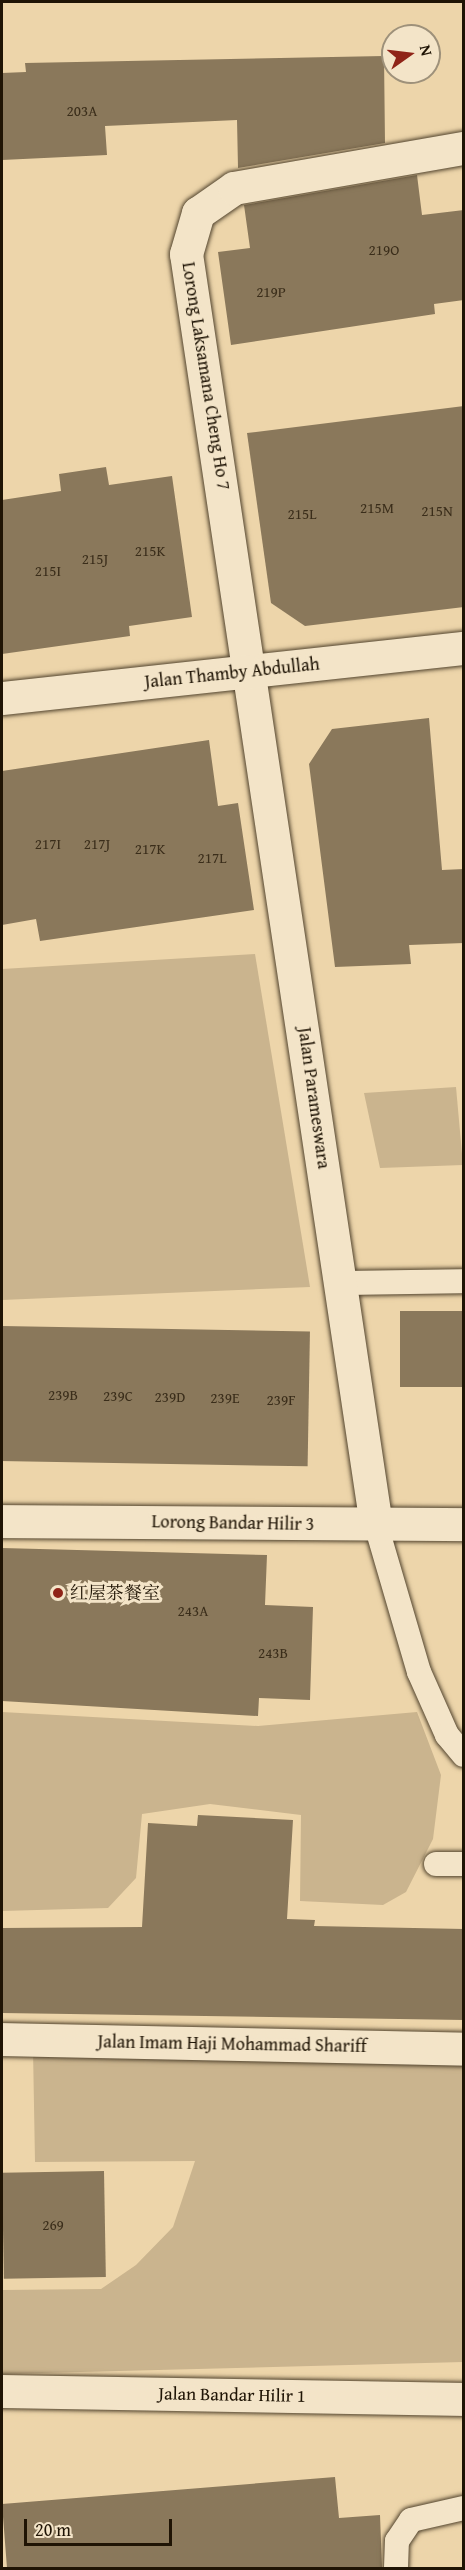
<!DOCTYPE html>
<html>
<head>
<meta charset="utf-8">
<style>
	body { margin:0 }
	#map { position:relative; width:465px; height:2570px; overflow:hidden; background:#edd5aa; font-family:"Gentium Book Plus","Noto Serif SC",serif }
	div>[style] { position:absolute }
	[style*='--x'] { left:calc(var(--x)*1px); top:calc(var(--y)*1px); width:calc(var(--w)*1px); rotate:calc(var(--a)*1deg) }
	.green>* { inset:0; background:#cab48e }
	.building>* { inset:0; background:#8a785b; transform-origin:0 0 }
	.roads { filter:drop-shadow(0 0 2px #52442e) drop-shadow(0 0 2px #52442e) }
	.service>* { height:24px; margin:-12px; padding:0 12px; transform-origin:12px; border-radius:12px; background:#f3e4c8 }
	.minor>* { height:33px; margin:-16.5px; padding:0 16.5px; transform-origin:16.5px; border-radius:16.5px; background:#f3e4c8 }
	.tertiary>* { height:33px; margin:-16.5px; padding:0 16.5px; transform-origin:16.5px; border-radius:16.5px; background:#f3e4c8 }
	.dots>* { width:16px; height:16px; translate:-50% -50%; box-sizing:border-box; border:3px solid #f3e4c8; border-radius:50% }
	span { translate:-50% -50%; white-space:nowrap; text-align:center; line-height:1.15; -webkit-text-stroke:6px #f3e4c8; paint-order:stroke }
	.number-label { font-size:15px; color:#3a2d1a }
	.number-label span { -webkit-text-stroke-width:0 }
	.street-label { font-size:18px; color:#1f1405 }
	.poi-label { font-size:18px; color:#1f1405 }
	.left { translate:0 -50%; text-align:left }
	.frame { position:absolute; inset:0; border:3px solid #1f1405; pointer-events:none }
	.north { position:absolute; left:381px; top:24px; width:60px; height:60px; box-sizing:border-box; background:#f3e4c8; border:2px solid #9e917a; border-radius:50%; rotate:76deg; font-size:16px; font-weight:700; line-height:24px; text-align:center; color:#1f1405 }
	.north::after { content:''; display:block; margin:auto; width:21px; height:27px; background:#8f2418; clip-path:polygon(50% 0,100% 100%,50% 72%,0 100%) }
	.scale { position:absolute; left:24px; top:2519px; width:148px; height:27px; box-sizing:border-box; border:3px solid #1f1405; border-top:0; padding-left:8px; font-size:18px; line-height:21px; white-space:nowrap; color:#1f1405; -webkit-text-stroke:4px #f3e4c8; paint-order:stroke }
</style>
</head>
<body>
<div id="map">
	<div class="green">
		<div style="clip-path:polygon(255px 954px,310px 1287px,2px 1300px,2px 969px)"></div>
		<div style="clip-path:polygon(456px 1087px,463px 1165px,380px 1168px,364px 1093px)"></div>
		<div style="clip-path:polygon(2px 1712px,258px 1726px,417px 1712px,441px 1775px,433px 1839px,406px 1892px,383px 1905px,300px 1901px,301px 1815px,210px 1804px,142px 1814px,136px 1878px,108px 1908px,2px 1911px)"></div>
		<div style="clip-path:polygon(33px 2049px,463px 2058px,463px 2362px,2px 2374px,2px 2290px,101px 2289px,136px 2265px,173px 2227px,195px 2161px,35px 2162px)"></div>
	</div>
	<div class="building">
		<div style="clip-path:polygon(384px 56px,385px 143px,238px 168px,237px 120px,105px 126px,107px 155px,2px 160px,2px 73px,26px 72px,25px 63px)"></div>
		<div style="clip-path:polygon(417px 175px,422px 215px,464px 210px,464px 300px,434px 304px,435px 314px,231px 345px,218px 252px,250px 248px,244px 205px)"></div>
		<div style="clip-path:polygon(464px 406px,464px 607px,305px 626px,271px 603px,247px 433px)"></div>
		<div style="clip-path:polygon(106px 467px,109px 485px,172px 476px,192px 617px,129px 626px,130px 636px,2px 654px,2px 500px,61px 491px,59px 474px)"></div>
		<div style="clip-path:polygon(429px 718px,442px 870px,464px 869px,464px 943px,409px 945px,411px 964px,335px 967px,309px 764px,332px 729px)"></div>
		<div style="clip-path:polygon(209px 740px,218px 806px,238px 803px,254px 910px,40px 941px,36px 919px,2px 925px,2px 771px)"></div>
		<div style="left:464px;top:1311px;width:76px;height:64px;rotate:90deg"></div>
		<div style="left:2px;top:1326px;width:308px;height:135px;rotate:1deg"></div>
		<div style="clip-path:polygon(2px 1548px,267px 1555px,265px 1605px,313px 1607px,310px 1700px,259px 1698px,258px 1716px,2px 1701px)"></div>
		<div style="clip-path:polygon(198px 1815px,293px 1820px,287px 1919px,315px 1920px,314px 1926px,464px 1929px,464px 2020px,2px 2013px,2px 1928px,142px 1927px,148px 1823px,197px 1826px)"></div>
		<div style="left:104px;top:2171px;width:106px;height:102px;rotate:89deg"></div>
		<div style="clip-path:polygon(335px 2477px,339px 2518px,380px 2515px,382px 2568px,7px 2568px,2px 2504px)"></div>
	</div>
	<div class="roads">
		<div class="service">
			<div style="--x:341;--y:1283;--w:123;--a:-0.9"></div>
			<div style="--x:376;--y:1525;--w:153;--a:73.7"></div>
			<div style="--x:419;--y:1672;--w:69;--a:66"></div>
			<div style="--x:447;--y:1735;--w:26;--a:50"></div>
			<div style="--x:436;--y:1864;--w:28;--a:0"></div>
			<div style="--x:396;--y:2568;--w:27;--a:-88"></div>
			<div style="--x:397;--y:2541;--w:25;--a:-56"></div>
			<div style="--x:411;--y:2520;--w:54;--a:-12.8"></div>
		</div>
		<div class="minor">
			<div style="--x:2;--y:1521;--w:462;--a:0.4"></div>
			<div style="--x:376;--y:1525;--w:1285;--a:-98.5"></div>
			<div style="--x:186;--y:254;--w:43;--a:-73.7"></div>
			<div style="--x:198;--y:213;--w:44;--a:-34.8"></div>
			<div style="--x:234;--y:188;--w:233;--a:-9.9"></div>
			<div style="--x:2;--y:2039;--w:462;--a:1.2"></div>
			<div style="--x:2;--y:2391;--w:462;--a:1"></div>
		</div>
		<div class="tertiary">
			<div style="--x:2;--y:698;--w:465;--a:-6.2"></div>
		</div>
	</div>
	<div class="dots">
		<div style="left:58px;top:1593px;background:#8f2418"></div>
	</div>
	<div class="number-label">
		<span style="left:82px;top:111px">203A</span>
		<span style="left:384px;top:250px">219O</span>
		<span style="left:271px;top:292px">219P</span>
		<span style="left:377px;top:508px">215M</span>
		<span style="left:437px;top:511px">215N</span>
		<span style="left:302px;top:514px">215L</span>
		<span style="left:150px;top:551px">215K</span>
		<span style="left:95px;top:559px">215J</span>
		<span style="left:48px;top:571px">215I</span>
		<span style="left:48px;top:844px">217I</span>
		<span style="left:97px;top:844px">217J</span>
		<span style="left:150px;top:849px">217K</span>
		<span style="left:212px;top:858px">217L</span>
		<span style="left:63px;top:1395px">239B</span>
		<span style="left:118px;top:1396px">239C</span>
		<span style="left:170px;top:1397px">239D</span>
		<span style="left:225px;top:1398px">239E</span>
		<span style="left:281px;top:1400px">239F</span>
		<span style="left:193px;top:1611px">243A</span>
		<span style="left:273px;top:1653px">243B</span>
		<span style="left:53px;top:2225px">269</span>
	</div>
	<div class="street-label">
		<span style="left:206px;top:376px;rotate:81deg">Lorong Laksamana Cheng Ho 7</span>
		<span style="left:232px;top:673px;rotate:-6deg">Jalan Thamby Abdullah</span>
		<span style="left:314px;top:1098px;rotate:82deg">Jalan Parameswara</span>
		<span style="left:233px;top:1523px;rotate:1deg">Lorong Bandar Hilir 3</span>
		<span style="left:232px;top:2044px;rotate:1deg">Jalan Imam Haji Mohammad Shariff</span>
		<span style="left:232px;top:2395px;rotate:1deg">Jalan Bandar Hilir 1</span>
	</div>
	<div class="poi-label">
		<span class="left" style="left:70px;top:1593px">红屋茶餐室</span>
	</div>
	<div class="frame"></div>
	<div class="north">N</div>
	<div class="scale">20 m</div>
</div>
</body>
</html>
